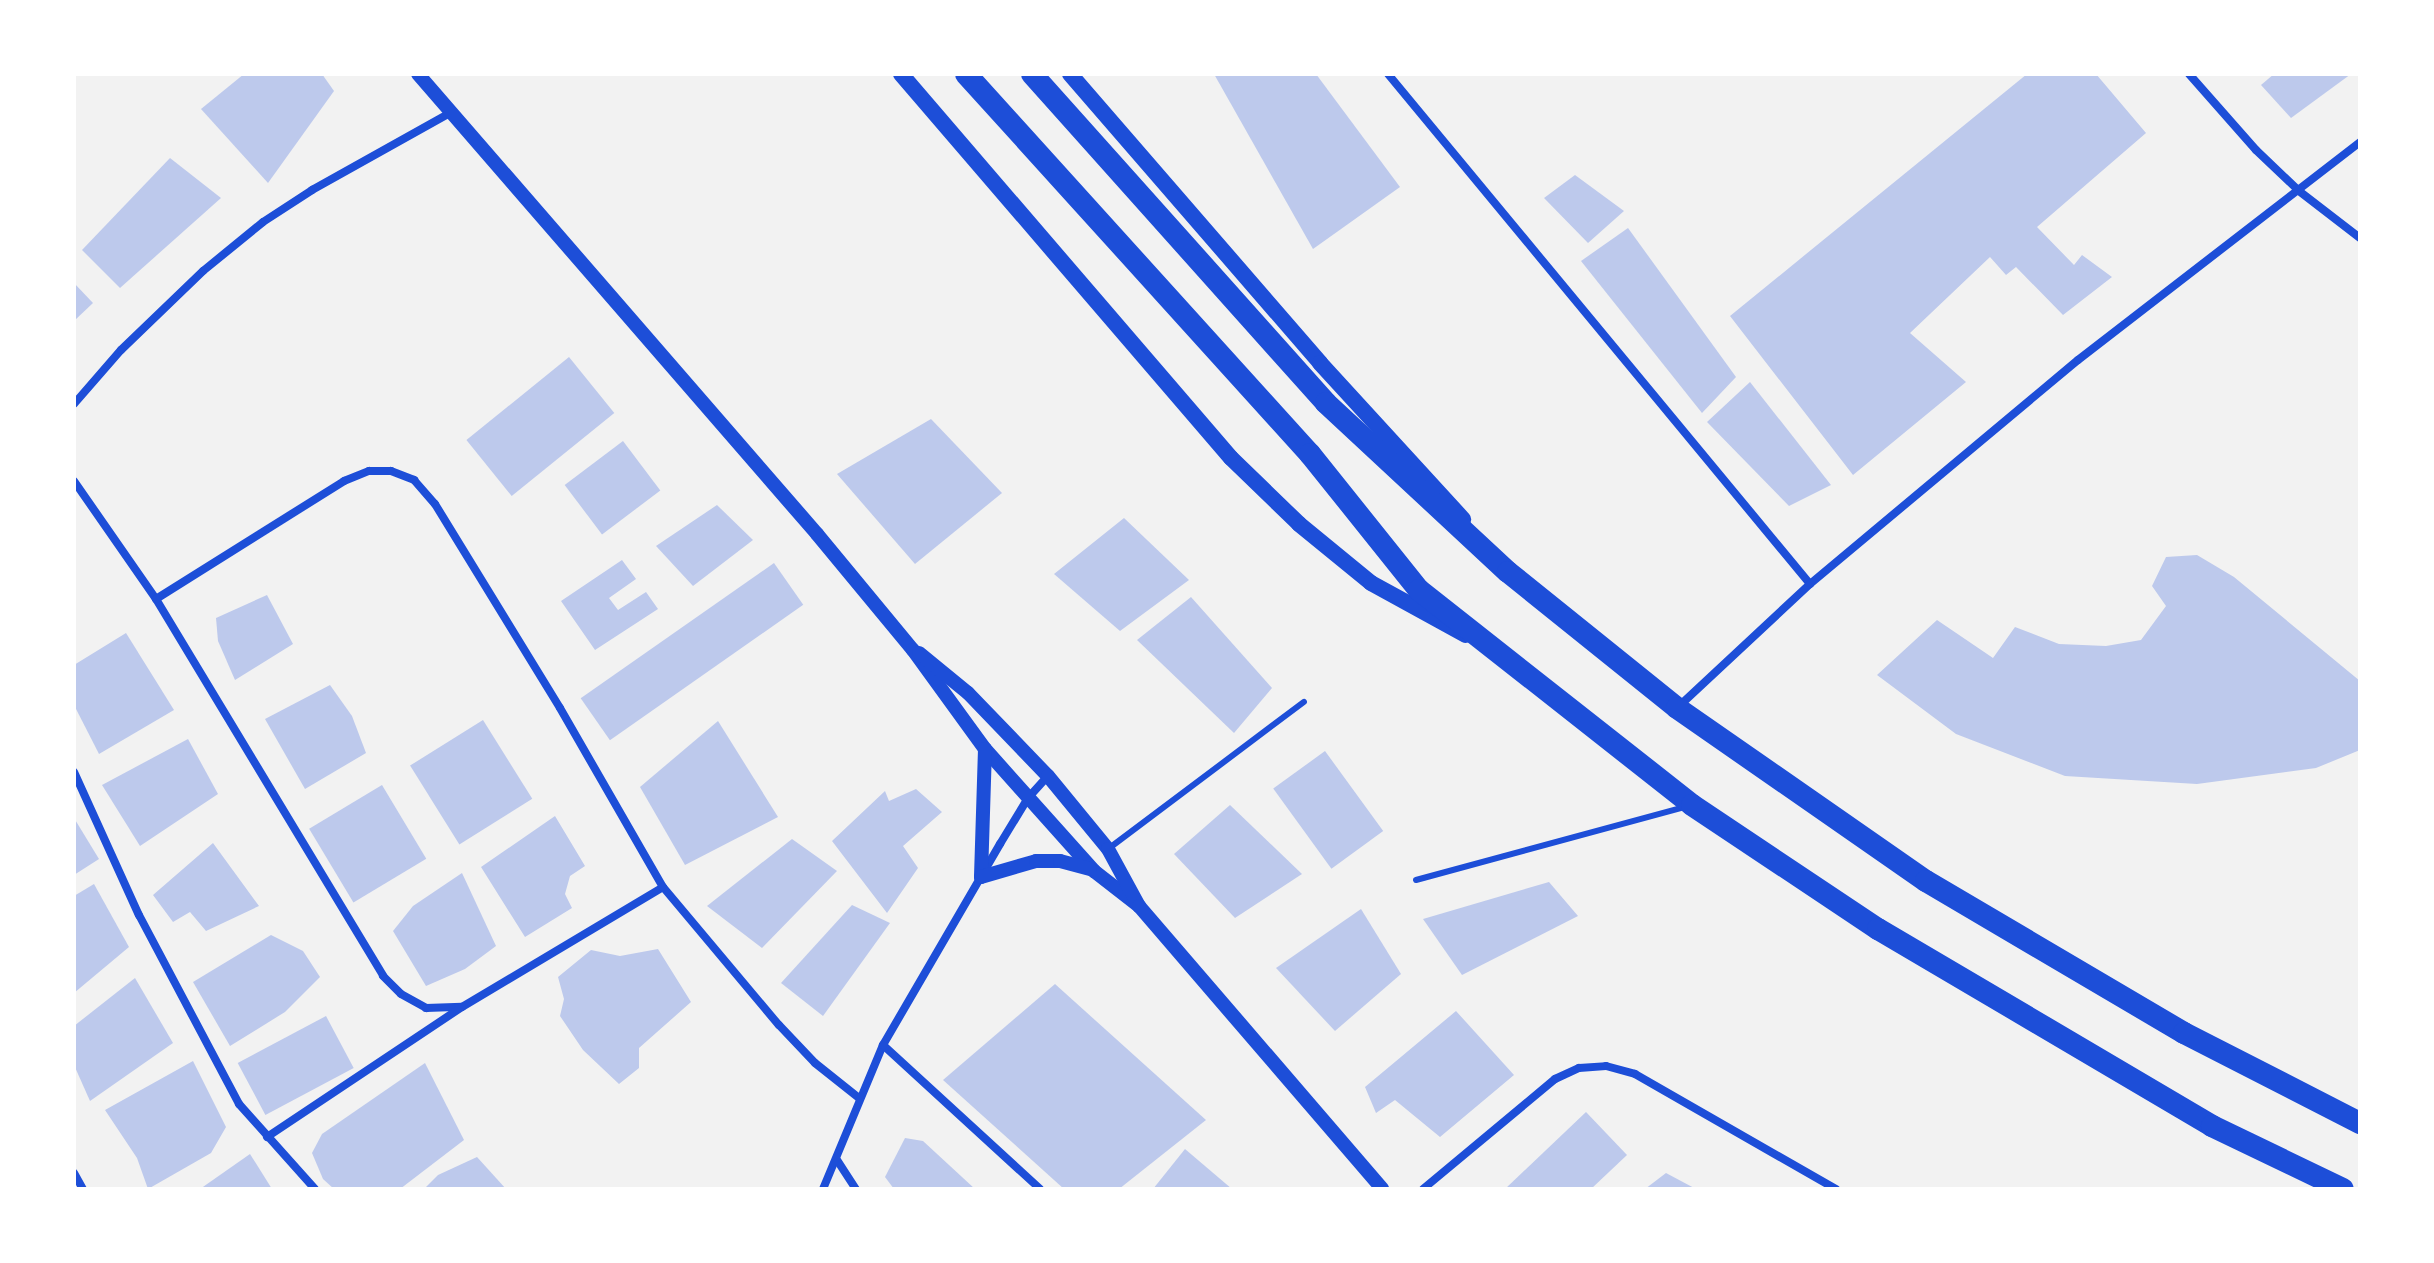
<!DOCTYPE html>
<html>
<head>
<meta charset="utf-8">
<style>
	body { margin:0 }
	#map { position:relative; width:2434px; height:1263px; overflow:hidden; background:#f2f2f2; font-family:"Work Sans",sans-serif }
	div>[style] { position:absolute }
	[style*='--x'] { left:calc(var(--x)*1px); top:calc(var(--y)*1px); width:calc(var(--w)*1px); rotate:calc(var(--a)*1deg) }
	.building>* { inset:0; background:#bdc9ec; transform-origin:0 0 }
	.service>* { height:6px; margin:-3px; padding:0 3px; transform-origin:3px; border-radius:3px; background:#1d4ed8 }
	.minor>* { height:8px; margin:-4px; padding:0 4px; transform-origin:4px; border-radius:4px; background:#1d4ed8 }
	.tertiary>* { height:14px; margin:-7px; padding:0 7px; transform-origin:7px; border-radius:7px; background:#1d4ed8 }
	.secondary>* { height:16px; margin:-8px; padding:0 8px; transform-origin:8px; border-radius:8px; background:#1d4ed8 }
	.trunk>* { height:22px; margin:-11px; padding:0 11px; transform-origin:11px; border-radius:11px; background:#1d4ed8 }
	span { translate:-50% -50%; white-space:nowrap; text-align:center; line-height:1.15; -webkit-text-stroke:8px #fff; paint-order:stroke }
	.frame { position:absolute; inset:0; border:76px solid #fff; pointer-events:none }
</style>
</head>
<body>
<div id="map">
	<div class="building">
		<div style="clip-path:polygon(244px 74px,322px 74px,334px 91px,268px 183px,201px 109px)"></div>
		<div style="clip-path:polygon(1214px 74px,1316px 74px,1400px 187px,1313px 249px)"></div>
		<div style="clip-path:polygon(2027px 74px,2096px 74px,2146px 133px,2037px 227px,2074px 265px,2082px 255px,2112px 277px,2063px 315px,2016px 267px,2006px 275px,1990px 257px,1910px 333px,1966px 382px,1853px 475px,1730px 316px)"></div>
		<div style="clip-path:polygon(2274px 74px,2351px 74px,2291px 118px,2261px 85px)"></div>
		<div style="clip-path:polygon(170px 158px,221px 198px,120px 288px,82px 250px)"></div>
		<div style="clip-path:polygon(1575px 175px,1624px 211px,1588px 243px,1544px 198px)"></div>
		<div style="clip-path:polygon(1628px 228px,1736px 377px,1702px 413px,1581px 261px)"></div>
		<div style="clip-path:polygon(74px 283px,93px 303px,74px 321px)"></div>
		<div style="left:569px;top:357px;width:72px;height:132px;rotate:51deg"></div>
		<div style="clip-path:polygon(1750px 382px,1831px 485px,1789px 506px,1707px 422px)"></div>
		<div style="clip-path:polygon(931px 419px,1002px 493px,915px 564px,837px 474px)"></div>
		<div style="left:623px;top:441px;width:62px;height:73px;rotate:53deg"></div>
		<div style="clip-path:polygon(717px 505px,753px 540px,693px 586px,656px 546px)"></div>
		<div style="clip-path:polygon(1124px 518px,1189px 580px,1120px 631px,1054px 574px)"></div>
		<div style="clip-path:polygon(2197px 555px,2234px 577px,2360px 681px,2360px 750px,2316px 768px,2197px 784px,2065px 776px,1956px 734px,1877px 675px,1937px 620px,1993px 658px,2015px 627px,2059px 644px,2106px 646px,2141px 640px,2166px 606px,2152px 586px,2166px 557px)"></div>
		<div style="clip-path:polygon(622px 560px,636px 579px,609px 598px,618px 610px,646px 592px,658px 609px,595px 650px,561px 601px)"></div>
		<div style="left:774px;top:563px;width:51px;height:236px;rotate:55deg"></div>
		<div style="clip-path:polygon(267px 595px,293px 644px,235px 680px,218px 641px,216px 618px)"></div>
		<div style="clip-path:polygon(1191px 597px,1272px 688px,1234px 733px,1137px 640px)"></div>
		<div style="clip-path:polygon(126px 633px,174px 710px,99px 754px,74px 705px,74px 665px)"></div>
		<div style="clip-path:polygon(330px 685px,352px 716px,366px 753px,305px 789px,265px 719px)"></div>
		<div style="left:483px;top:720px;width:93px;height:86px;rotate:58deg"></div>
		<div style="clip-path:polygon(718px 721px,778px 817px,685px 865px,640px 787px)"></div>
		<div style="clip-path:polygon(188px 739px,218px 794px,140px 846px,102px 785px)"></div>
		<div style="left:1325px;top:751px;width:99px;height:64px;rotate:54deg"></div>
		<div style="left:382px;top:785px;width:86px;height:85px;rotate:59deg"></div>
		<div style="clip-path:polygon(916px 789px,942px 812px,903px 846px,918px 868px,887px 913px,832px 841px,885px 791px,889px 801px)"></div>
		<div style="clip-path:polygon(1230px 805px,1302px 874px,1235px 918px,1174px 854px)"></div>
		<div style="clip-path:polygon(555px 816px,585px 866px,570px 876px,565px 894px,572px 908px,525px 937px,481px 867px)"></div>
		<div style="clip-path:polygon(74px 818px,99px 859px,74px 875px)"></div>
		<div style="clip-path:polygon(792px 839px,837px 871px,762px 948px,707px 906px)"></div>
		<div style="clip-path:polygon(213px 843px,259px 906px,206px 931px,190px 912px,173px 922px,153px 895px)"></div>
		<div style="clip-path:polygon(462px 873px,496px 946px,465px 969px,426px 986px,393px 931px,413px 906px)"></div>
		<div style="clip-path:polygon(1549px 882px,1578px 916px,1462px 975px,1423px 919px)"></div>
		<div style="clip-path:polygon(94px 884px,129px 947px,74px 993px,74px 896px)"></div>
		<div style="clip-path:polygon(852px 905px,890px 923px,823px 1016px,781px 983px)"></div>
		<div style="clip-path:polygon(1361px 909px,1401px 974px,1335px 1031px,1276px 968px)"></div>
		<div style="clip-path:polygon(271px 935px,303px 951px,320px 977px,285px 1012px,230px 1046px,193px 982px)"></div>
		<div style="clip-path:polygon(658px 949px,691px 1002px,639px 1048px,639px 1068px,619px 1084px,583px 1050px,560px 1016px,564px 999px,558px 977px,591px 950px,620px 956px)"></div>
		<div style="clip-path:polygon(135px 978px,173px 1043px,90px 1101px,74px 1065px,74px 1026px)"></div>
		<div style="clip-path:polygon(1055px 984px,1206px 1120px,1119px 1189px,1064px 1189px,943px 1080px)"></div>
		<div style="clip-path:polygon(1456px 1011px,1514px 1075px,1440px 1137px,1395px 1100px,1376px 1113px,1365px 1087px)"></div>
		<div style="left:326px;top:1016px;width:59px;height:100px;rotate:62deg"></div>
		<div style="clip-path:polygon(193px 1061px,226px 1127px,211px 1153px,148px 1189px,137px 1158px,105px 1110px)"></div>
		<div style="clip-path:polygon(425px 1063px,464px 1140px,400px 1189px,334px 1189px,323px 1179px,312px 1153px,322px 1134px)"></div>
		<div style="clip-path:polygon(1586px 1112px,1627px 1155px,1591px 1189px,1505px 1189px)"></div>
		<div style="clip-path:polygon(905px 1138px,923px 1141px,975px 1189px,894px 1189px,885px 1177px)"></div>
		<div style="clip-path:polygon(1185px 1149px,1232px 1189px,1153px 1189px)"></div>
		<div style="clip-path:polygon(250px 1154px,272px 1189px,200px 1189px)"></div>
		<div style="clip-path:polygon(477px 1157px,506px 1189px,424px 1189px,438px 1175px)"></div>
		<div style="clip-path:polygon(1666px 1173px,1696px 1189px,1645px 1189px)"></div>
	</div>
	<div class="service">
		<div style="--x:1108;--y:849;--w:245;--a:-36.9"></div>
		<div style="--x:1416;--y:880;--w:279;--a:-15.2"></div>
	</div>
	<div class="minor">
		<div style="--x:1388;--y:74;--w:662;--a:50.39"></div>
		<div style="--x:2189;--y:74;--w:101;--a:48.6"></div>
		<div style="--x:2256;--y:150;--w:59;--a:43.6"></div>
		<div style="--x:2299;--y:191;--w:77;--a:37.6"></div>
		<div style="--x:74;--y:404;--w:72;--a:-49"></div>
		<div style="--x:121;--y:350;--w:114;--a:-43.9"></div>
		<div style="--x:203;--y:271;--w:77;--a:-39.2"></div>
		<div style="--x:263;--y:222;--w:59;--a:-33.1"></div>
		<div style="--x:312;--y:190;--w:158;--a:-29.2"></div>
		<div style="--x:74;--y:481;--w:144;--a:55.2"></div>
		<div style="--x:156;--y:599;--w:440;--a:58.9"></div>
		<div style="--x:383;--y:976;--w:25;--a:45"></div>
		<div style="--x:401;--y:994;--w:29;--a:29"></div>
		<div style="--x:426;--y:1008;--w:36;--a:-2"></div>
		<div style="--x:462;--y:1007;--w:234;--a:-30.8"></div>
		<div style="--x:156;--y:599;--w:222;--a:-32.1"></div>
		<div style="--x:344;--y:481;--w:27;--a:-22"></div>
		<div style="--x:369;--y:471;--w:22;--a:0"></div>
		<div style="--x:391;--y:471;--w:25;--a:21"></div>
		<div style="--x:414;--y:480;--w:32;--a:49"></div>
		<div style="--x:435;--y:504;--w:239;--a:58.5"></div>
		<div style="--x:560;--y:708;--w:207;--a:60.1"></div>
		<div style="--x:663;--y:887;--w:180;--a:50"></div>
		<div style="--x:779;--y:1025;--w:52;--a:46.5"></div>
		<div style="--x:815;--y:1063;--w:56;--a:38.5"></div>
		<div style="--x:1677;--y:708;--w:182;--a:-43"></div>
		<div style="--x:1810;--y:584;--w:349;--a:-39.9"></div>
		<div style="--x:2078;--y:360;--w:356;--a:-37.7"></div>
		<div style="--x:74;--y:772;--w:157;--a:65.6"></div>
		<div style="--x:139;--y:915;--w:214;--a:62.1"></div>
		<div style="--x:239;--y:1104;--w:114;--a:48.2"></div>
		<div style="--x:883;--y:1045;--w:213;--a:42.5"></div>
		<div style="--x:267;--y:1137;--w:234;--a:-33.7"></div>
		<div style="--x:837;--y:1160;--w:35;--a:57"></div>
		<div style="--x:74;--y:1173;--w:18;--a:61"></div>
		<div style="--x:823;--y:1189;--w:156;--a:-67.4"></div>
		<div style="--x:883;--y:1045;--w:233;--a:-59.8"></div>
		<div style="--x:1000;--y:844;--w:54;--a:-58.7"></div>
		<div style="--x:1028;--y:798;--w:30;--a:-48"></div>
		<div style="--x:1423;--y:1189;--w:172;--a:-39.8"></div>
		<div style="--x:1555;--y:1079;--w:26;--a:-25"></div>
		<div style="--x:1579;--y:1068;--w:27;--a:-4"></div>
		<div style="--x:1606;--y:1066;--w:30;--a:15"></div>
		<div style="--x:1635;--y:1074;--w:232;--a:29.8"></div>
	</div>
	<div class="tertiary">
		<div style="--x:418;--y:74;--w:609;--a:49.06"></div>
		<div style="--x:817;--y:534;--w:151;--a:50.4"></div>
		<div style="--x:913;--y:650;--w:122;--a:54"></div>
		<div style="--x:985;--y:749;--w:164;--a:48.2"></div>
		<div style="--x:1094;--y:871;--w:57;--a:37.9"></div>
		<div style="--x:919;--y:653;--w:63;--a:39.2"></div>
		<div style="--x:968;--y:693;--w:115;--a:46.1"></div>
		<div style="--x:1048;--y:776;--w:94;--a:50.6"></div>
		<div style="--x:1108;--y:849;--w:65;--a:61.5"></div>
		<div style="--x:1139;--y:906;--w:373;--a:49.3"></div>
		<div style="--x:985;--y:749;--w:128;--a:91.8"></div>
		<div style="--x:981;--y:877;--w:57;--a:-16.2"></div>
		<div style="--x:1036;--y:861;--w:24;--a:0"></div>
		<div style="--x:1060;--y:861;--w:31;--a:15"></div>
	</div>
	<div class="secondary">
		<div style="--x:901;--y:74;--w:506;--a:49.33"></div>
		<div style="--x:1231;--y:458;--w:95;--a:44.1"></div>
		<div style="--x:1299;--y:524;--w:93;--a:39.3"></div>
		<div style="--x:1371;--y:583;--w:108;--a:28.7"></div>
		<div style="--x:1070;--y:74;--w:382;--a:49.1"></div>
		<div style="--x:1320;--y:363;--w:212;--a:47.5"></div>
	</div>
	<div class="trunk">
		<div style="--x:966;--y:74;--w:513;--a:47.85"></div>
		<div style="--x:1310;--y:454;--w:174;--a:51.3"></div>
		<div style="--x:1419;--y:590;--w:347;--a:38.2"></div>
		<div style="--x:1692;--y:805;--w:224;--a:33.7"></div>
		<div style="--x:1878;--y:929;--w:388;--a:30.5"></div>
		<div style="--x:2212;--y:1126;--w:145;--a:25.7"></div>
		<div style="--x:1032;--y:74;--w:441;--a:48.2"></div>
		<div style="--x:1326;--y:403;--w:248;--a:42.9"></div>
		<div style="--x:1508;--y:572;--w:217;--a:38.8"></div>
		<div style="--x:1677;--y:708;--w:303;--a:34.8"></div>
		<div style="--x:1926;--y:881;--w:299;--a:30.5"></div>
		<div style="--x:2184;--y:1033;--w:198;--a:27.1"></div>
	</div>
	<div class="frame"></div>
</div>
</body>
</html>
